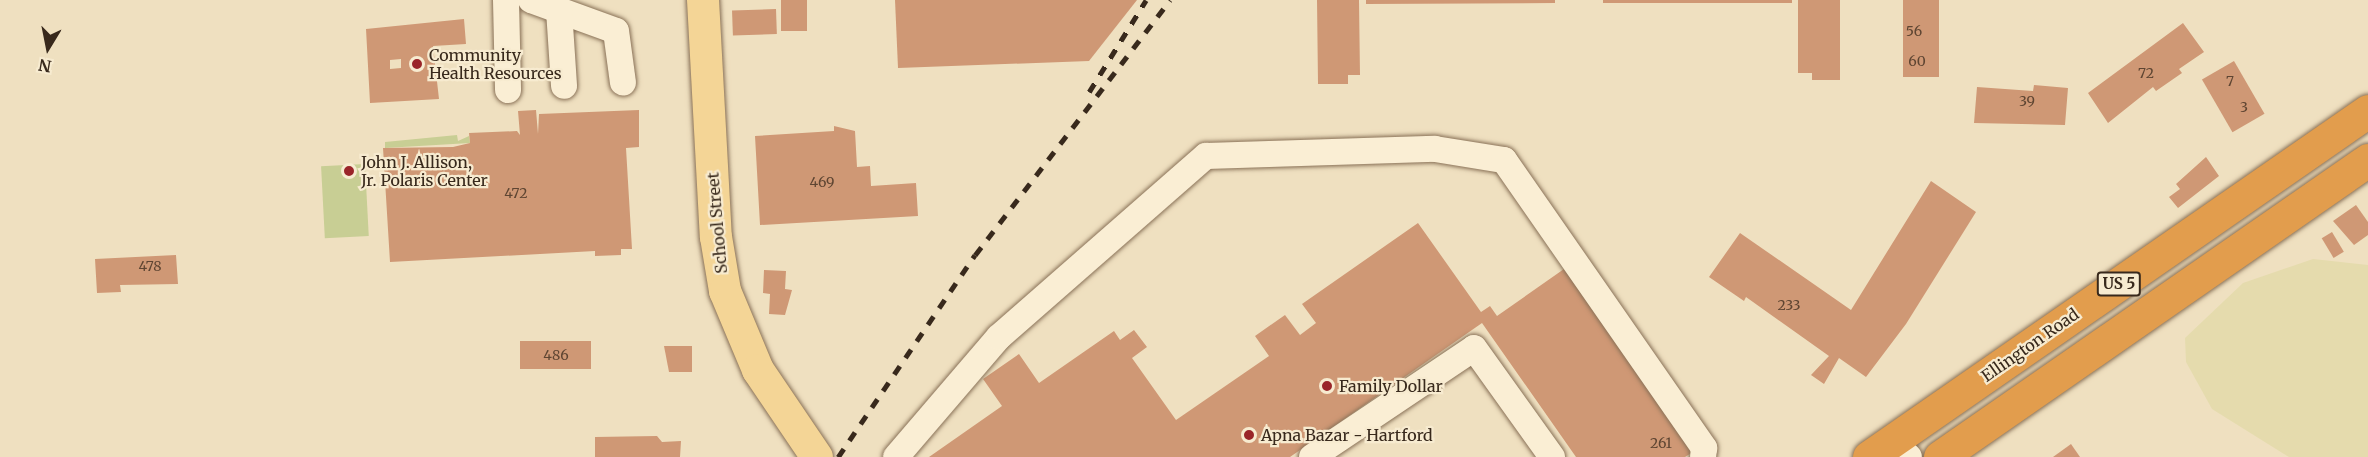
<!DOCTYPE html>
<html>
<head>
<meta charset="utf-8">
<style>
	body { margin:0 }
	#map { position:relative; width:2368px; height:457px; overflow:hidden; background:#efe0c0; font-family:Merriweather,serif }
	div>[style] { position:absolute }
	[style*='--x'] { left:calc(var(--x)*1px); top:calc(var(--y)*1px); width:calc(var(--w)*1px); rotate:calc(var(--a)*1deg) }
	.farmland>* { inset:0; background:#e5dbad }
	.green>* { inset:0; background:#c8ce94; transform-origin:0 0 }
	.building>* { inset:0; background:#cf9875; transform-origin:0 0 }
	.roads { filter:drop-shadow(0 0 2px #897157) drop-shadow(0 0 2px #897157) }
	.minor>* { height:26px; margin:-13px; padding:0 13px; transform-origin:13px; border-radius:13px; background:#faeed4 }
	.major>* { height:32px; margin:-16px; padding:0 16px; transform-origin:16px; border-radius:16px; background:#f4d596 }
	.highway>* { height:33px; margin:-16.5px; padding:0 16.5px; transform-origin:16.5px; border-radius:16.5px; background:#e29d4d }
	.rail>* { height:4.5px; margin-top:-2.25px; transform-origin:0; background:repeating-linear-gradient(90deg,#38291c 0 10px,transparent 0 20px) }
	.dots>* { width:16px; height:16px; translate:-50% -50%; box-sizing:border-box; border:3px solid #f7ebd0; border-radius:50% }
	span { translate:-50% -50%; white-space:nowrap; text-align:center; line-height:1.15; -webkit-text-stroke:4.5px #f7ebd0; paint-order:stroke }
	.number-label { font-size:14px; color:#5e4532 }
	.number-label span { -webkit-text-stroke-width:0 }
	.shield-label span { padding:2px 4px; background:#f7ebd0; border:2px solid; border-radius:4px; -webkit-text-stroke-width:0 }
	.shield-label { font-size:15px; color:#38291c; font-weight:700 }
	.poi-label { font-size:16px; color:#38291c }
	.left { translate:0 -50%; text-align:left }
	.street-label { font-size:16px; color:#38291c }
	.north { position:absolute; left:18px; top:18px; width:60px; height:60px; -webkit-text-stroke:4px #f7ebd0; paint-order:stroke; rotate:190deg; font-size:16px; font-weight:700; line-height:24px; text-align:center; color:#38291c }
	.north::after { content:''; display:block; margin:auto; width:21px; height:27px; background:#38291c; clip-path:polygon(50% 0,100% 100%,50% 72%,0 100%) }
</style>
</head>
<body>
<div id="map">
	<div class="farmland">
		<div style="clip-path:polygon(2313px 259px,2368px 265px,2368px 457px,2289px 457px,2212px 409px,2186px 362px,2185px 338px,2243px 283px)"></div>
	</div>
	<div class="green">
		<div style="clip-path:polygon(457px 135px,458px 141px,469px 136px,470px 143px,385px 148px,385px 142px)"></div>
		<div style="left:365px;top:164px;width:72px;height:44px;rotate:87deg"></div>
	</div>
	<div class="building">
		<div style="left:781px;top:0;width:26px;height:31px"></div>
		<div style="clip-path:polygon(895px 0,1137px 0,1089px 61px,898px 68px)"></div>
		<div style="clip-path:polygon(1317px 0,1359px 0,1360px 75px,1348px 75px,1348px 84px,1318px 84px)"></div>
		<div style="clip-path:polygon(1366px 0,1555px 0,1555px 3px,1366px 4px)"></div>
		<div style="left:1603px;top:0;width:189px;height:3px"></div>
		<div style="clip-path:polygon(1798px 0,1840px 0,1840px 80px,1812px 80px,1812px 73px,1798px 73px)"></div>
		<div style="left:1903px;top:0;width:36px;height:77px"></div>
		<div style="left:776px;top:9px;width:25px;height:44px;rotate:88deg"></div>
		<div style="clip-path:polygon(evenodd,464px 19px,466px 44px,433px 46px,439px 99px,370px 103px,366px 29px,464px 19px,401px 59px,401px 68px,390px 69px,390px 60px,401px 59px)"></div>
		<div style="clip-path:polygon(2183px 23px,2204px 52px,2179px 69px,2182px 73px,2156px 91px,2153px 87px,2108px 123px,2088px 93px)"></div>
		<div style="left:2234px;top:61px;width:61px;height:37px;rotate:60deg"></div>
		<div style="clip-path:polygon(2034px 85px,2068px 88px,2065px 125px,1974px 123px,1977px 87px,2033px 91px)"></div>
		<div style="clip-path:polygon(536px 110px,538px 134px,539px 114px,639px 110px,639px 147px,626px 148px,632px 249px,621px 249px,621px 255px,595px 256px,595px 251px,390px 262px,383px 148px,453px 147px,470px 143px,469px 133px,517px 131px,520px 135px,518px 111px)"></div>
		<div style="clip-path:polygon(834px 126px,855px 131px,857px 167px,870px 166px,871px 186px,916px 183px,918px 216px,760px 225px,755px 136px,834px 131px)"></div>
		<div style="clip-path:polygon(2206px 157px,2219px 176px,2178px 208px,2169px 197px,2180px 189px,2176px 184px)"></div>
		<div style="clip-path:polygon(1931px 181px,1976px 212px,1906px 324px,1866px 377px,1839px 358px,1824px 384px,1811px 375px,1829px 356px,1746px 297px,1744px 301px,1709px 277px,1740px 233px,1851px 310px)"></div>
		<div style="clip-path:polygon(2356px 205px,2368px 222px,2368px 235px,2354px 245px,2333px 221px)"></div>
		<div style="clip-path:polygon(1418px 223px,1481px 312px,1490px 306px,1497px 316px,1564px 269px,1693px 452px,1685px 457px,1576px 457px,1482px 323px,1290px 457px,929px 457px,1002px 406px,983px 379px,1019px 354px,1039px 383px,1114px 331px,1120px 340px,1134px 330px,1147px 347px,1132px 358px,1176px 420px,1269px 356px,1255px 336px,1285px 315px,1300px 335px,1316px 323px,1302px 304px)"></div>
		<div style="left:2332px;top:232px;width:23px;height:12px;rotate:59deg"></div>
		<div style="clip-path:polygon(176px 255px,178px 284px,120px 285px,121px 292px,97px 293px,95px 259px)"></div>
		<div style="clip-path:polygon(764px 270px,786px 271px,785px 289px,792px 290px,785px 315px,769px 314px,770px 294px,763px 293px)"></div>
		<div style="left:520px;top:341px;width:71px;height:28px"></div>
		<div style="clip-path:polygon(664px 346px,692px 346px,692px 372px,669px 372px)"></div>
		<div style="clip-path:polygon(657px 436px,662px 442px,681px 441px,680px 457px,595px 457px,595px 437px)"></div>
		<div style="clip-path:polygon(2071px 444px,2080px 457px,2053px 457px)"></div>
	</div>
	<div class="roads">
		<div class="minor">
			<div style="--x:506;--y:0;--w:90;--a:88.7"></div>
			<div style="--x:531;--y:0;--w:90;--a:20"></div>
			<div style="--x:616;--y:31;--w:52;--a:82.3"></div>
			<div style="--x:559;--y:10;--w:76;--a:86.2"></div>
			<div style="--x:1892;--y:441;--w:23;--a:43"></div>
			<div style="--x:896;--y:457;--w:158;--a:-49.4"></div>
			<div style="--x:999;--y:337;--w:275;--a:-41.2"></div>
			<div style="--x:1206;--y:156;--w:229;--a:-1.8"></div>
			<div style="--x:1435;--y:149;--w:70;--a:9.1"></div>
			<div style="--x:1504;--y:160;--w:351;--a:55.2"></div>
			<div style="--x:1704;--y:448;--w:9;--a:96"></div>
			<div style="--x:1312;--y:457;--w:195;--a:-33.9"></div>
			<div style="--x:1474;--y:348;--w:134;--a:54.4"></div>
		</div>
		<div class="major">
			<div style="--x:703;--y:0;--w:237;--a:86.9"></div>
			<div style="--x:716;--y:237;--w:55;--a:80.5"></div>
			<div style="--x:725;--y:291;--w:86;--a:67.3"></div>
			<div style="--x:758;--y:370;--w:105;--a:55.9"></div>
		</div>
		<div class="highway">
			<div style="--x:1869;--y:457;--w:607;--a:-34.74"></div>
			<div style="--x:1940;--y:457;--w:521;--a:-34.76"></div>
		</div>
	</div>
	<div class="rail">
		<div style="--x:1089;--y:92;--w:108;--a:-58.2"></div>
		<div style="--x:838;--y:457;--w:244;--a:-55.9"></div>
		<div style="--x:975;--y:255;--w:321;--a:-52.6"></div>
	</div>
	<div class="dots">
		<div style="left:417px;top:64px;background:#9a2529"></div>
		<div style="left:349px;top:171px;background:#9a2529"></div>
		<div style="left:1327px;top:386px;background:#9a2529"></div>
		<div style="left:1249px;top:435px;background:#9a2529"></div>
	</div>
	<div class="number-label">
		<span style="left:1914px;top:31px">56</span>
		<span style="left:1917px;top:61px">60</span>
		<span style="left:2146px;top:73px">72</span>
		<span style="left:2230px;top:81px">7</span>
		<span style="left:2027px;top:101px">39</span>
		<span style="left:2244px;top:107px">3</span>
		<span style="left:822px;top:182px">469</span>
		<span style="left:516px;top:193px">472</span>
		<span style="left:150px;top:266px">478</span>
		<span style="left:1789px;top:305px">233</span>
		<span style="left:556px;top:355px">486</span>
		<span style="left:1661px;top:443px">261</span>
	</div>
	<div class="shield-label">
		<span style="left:2119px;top:284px">US 5</span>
	</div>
	<div class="poi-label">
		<span class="left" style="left:429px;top:64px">Community<br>Health Resources</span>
		<span class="left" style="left:361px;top:171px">John J. Allison,<br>Jr. Polaris Center</span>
		<span class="left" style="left:1339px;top:386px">Family Dollar</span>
		<span class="left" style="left:1261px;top:435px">Apna Bazar - Hartford</span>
	</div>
	<div class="street-label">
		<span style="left:717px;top:223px;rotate:-95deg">School Street</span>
		<span style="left:2030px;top:345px;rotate:-35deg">Ellington Road</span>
	</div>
	<div class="north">N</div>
</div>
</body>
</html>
